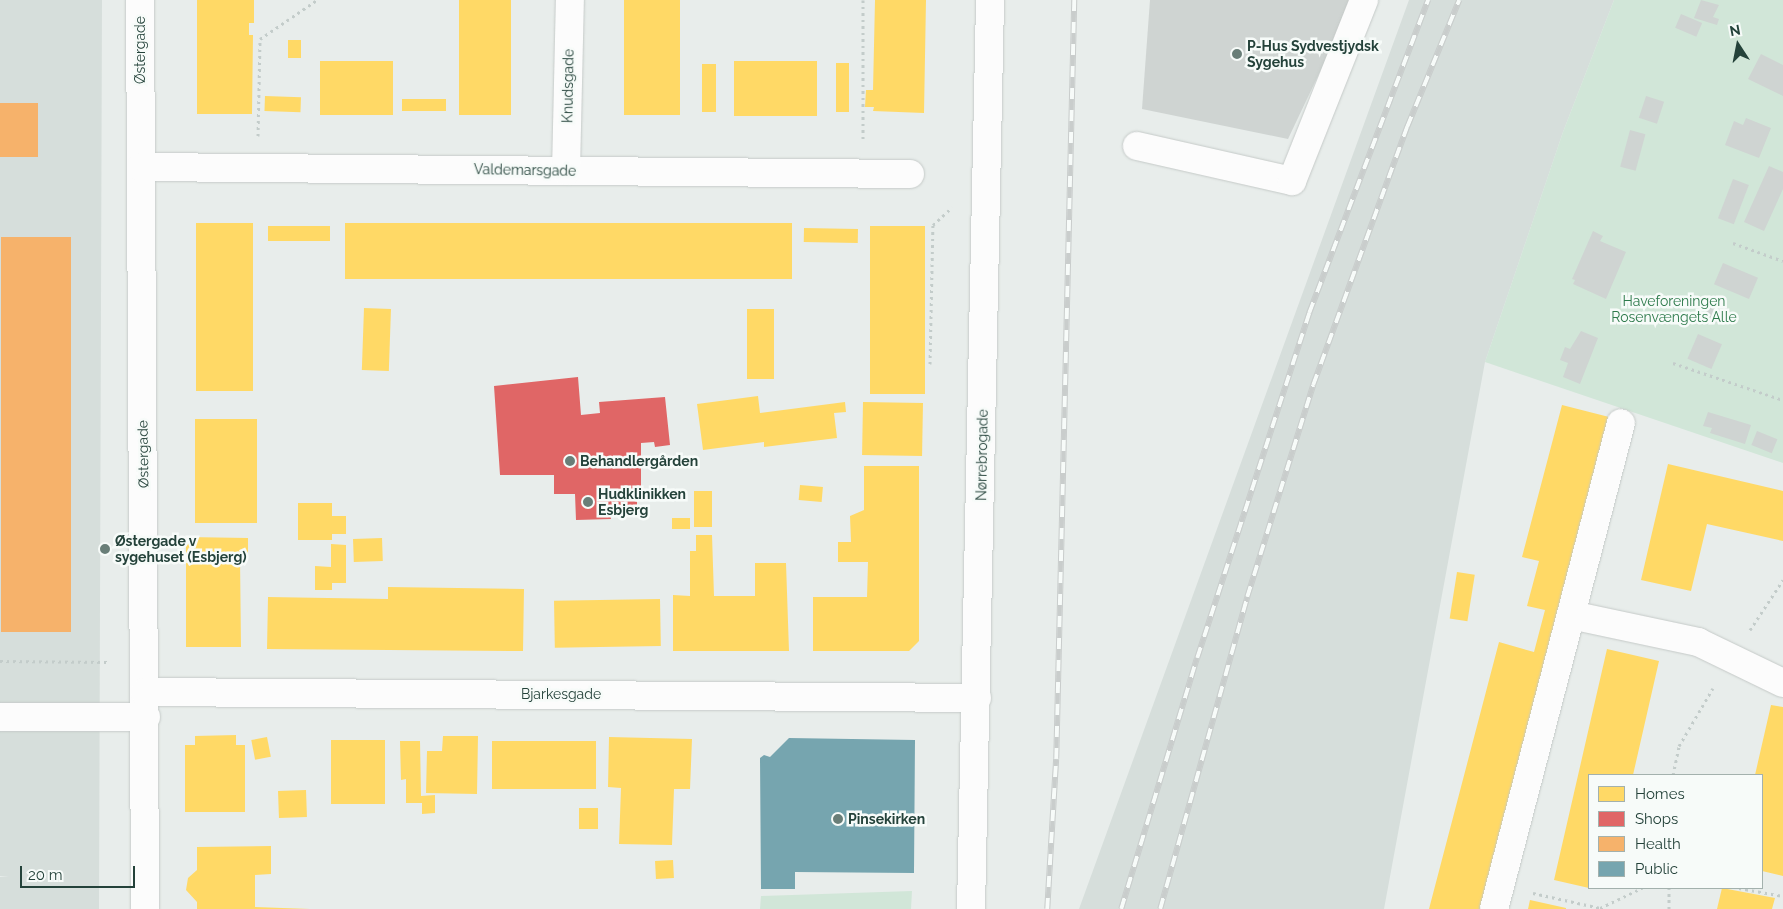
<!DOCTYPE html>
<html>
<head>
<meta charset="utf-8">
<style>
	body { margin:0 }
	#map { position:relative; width:1783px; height:909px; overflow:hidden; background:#e8edeb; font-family:Raleway,sans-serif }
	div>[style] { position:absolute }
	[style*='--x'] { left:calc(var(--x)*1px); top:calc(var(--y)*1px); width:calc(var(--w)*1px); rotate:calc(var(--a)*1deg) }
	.built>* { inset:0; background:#d6dedb }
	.green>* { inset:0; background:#d1e6d8 }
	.homes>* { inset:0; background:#ffd966; transform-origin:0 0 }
	.shops>* { inset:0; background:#e06666 }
	.health>* { inset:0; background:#f6b26b; transform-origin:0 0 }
	.public>* { inset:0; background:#76a5af }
	.building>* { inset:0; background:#cfd4d2; transform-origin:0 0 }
	.path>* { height:3px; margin-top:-1.5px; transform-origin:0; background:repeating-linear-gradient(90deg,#c3ccca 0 2.5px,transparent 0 6.5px) }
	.roads { filter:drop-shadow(0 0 1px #c5cac8) drop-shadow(0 0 1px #c5cac8) }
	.minor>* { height:28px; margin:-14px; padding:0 14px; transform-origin:14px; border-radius:14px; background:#fcfcfc }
	.rail>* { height:5.5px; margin-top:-2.75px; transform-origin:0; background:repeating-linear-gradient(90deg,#f7fbf9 0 11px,#c9cdcc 0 22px); box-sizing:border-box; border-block:1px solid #c9cdcc }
	.dots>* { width:14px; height:14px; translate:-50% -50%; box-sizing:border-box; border:2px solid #f7fbf9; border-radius:50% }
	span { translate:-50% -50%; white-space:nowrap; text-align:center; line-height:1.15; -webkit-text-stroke:5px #f7fbf9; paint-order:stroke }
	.poi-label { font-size:14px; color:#24423a; font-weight:700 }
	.left { translate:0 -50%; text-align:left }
	.street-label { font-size:14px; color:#24423a }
	.park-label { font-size:14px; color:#2d7a4b }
	.legend { position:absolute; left:1588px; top:774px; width:175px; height:115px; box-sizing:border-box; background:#f7fbf9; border:1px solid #a3b1ad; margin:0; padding:6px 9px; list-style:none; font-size:15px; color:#24423a }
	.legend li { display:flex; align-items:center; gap:10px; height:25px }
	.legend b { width:25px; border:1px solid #a3b1ad }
	.north { position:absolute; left:1713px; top:20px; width:50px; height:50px; -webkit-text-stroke:4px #f7fbf9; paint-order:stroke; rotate:349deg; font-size:14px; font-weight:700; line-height:20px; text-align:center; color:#24423a }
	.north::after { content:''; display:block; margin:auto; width:18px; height:22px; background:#24423a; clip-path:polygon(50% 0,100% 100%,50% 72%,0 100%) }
	.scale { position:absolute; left:20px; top:866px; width:115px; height:22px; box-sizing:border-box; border:2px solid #24423a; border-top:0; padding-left:6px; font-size:15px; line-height:18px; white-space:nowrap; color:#24423a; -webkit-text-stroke:4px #f7fbf9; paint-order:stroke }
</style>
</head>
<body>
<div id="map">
	<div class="built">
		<div style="clip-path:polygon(0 0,102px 0,99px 909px,0 909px,0 877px,9px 877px,0 876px)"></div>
		<div style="clip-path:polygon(1409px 0,1614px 0,1563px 132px,1485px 362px,1384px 909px,1079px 909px)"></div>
	</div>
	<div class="green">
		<div style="clip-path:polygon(1614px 0,1783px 0,1783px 463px,1485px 362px,1563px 132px)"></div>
		<div style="clip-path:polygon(912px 891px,911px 909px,760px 909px,761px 896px)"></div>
	</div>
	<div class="homes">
		<div style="clip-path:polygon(197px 0,254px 0,254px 23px,249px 23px,249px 35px,253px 35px,252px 114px,197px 114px)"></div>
		<div style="left:459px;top:0;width:52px;height:115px"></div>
		<div style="left:624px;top:0;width:56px;height:115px"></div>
		<div style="clip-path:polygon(875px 0,926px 0,924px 113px,873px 111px,874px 107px,865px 107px,866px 90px,873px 90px)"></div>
		<div style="left:288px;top:40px;width:13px;height:18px"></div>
		<div style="left:320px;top:61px;width:73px;height:54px"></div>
		<div style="left:734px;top:61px;width:83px;height:55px"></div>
		<div style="left:836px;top:63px;width:13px;height:49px"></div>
		<div style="left:702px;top:64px;width:14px;height:48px"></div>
		<div style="left:265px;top:96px;width:36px;height:15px;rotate:2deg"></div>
		<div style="left:402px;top:99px;width:44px;height:12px"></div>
		<div style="left:196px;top:223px;width:57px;height:168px"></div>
		<div style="left:345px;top:223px;width:447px;height:56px"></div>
		<div style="left:268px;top:226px;width:62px;height:15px"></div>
		<div style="left:870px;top:226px;width:55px;height:168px"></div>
		<div style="left:804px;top:228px;width:54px;height:14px;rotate:1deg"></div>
		<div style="left:364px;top:308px;width:27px;height:62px;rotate:2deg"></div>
		<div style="left:774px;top:309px;width:70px;height:27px;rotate:90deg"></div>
		<div style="clip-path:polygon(758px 396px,760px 413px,845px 402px,846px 412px,834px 413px,837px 438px,764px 447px,764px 442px,703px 450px,697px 404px)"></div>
		<div style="left:863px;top:402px;width:60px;height:53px;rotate:1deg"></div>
		<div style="clip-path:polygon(1562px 405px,1613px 418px,1483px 909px,1429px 909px,1499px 642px,1534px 652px,1545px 610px,1527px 606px,1539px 561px,1522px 557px)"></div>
		<div style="left:195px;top:419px;width:62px;height:104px"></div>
		<div style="clip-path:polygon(1668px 464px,1783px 491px,1783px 541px,1707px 524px,1691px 591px,1641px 580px)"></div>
		<div style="clip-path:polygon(864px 466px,919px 466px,919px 641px,909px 651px,813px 651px,813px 597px,867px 597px,868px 562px,838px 562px,838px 542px,851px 542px,850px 516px,864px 510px)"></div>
		<div style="left:800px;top:485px;width:23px;height:15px;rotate:5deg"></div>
		<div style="left:694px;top:491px;width:18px;height:36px"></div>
		<div style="clip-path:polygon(298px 503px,332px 503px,332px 516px,346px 516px,346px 534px,332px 534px,332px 540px,298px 540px)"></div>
		<div style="left:672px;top:518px;width:18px;height:11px"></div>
		<div style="clip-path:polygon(696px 535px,712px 535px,714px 596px,755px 596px,755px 563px,786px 563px,789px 651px,673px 651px,673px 595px,690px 596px,690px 551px,696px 551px)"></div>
		<div style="clip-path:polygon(186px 537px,248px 538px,248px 558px,240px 558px,241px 647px,186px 647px)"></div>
		<div style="left:382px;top:538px;width:23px;height:29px;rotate:88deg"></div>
		<div style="clip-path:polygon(331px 544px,346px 545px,346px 583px,332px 583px,332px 590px,315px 590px,315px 566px,331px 567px)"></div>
		<div style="left:1457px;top:572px;width:18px;height:47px;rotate:9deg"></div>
		<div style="clip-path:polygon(388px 587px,524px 589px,523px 651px,267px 649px,268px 597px,388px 599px)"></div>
		<div style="left:660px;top:599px;width:47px;height:106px;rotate:89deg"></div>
		<div style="clip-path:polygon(1607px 649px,1659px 661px,1633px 775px,1589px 775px,1589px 888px,1554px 880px)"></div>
		<div style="clip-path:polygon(1771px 705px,1783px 707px,1783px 876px,1762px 871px,1762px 775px,1755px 775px)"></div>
		<div style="clip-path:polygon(236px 735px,236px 745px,245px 745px,245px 812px,185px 812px,185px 745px,195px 745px,195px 736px)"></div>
		<div style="clip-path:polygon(443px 736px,478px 736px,477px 794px,426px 793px,427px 751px,442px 751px)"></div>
		<div style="left:267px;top:737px;width:20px;height:16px;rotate:79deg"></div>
		<div style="clip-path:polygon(609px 737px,692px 739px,690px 789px,674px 789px,672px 845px,619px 844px,621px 788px,608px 787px)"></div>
		<div style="left:331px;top:740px;width:54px;height:64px"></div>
		<div style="clip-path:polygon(400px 741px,420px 741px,421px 796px,435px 795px,435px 813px,422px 814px,422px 803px,406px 803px,406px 779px,401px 780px)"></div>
		<div style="left:596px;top:741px;width:48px;height:104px;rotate:90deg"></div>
		<div style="left:306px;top:790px;width:27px;height:28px;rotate:88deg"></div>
		<div style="left:579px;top:808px;width:19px;height:21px"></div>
		<div style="clip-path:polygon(271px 846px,271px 874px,255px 875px,255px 907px,310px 909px,197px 909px,197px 902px,186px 890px,188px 878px,197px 870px,197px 847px)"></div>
		<div style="left:673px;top:860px;width:18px;height:18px;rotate:87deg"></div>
		<div style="clip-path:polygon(1722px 888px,1775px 898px,1772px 909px,1717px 909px)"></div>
		<div style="clip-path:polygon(1530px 900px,1566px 908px,1566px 909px,1528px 909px)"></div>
	</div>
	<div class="shops">
		<div style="clip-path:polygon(578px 377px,581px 415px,600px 413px,599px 402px,665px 397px,670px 445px,655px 447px,654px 442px,641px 443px,641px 493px,637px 493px,637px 513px,610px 513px,611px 519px,576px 520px,575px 494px,554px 494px,554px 475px,500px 475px,494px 386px)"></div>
	</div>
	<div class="health">
		<div style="left:0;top:103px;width:38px;height:54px"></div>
		<div style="left:1px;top:237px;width:70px;height:395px"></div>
	</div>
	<div class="public">
		<div style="clip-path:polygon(789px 738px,915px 740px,914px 873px,795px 872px,795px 889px,761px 889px,760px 758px,764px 755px,770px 757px)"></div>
	</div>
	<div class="building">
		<div style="clip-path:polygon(1150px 0,1354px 0,1288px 139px,1142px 109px)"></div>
		<div style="clip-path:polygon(1701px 0,1719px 5px,1713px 17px,1719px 19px,1717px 25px,1694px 18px)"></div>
		<div style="left:1681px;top:14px;width:23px;height:15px;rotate:23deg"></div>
		<div style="clip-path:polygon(1761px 54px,1783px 65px,1783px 96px,1748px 79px)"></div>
		<div style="left:1646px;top:96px;width:19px;height:23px;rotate:18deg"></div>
		<div style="clip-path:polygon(1746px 118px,1771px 128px,1759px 158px,1725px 145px,1734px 121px,1743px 125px)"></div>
		<div style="left:1630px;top:130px;width:16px;height:38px;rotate:15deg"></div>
		<div style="clip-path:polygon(1769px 166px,1783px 172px,1783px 189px,1764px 231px,1744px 222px)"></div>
		<div style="left:1733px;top:179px;width:17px;height:42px;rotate:21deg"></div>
		<div style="clip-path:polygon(1593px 231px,1603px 236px,1600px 241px,1626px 252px,1606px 299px,1573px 284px,1575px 280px,1572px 279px)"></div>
		<div style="left:1723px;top:263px;width:38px;height:23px;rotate:23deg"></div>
		<div style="left:1710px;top:302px;width:20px;height:17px;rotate:20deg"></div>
		<div style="clip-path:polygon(1581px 331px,1598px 338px,1580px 384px,1563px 377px,1568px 363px,1560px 360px,1565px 347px,1570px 349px)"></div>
		<div style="left:1698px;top:334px;width:26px;height:27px;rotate:23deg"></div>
		<div style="clip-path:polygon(1708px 412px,1751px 425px,1745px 444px,1710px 433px,1712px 428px,1703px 426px)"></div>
		<div style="left:1757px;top:431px;width:22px;height:15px;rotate:22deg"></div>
	</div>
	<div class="path">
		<div style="--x:863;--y:0;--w:139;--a:90"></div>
		<div style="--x:258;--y:136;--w:97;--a:-88.8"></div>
		<div style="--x:260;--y:39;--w:69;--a:-34.4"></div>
		<div style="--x:1733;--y:243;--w:53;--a:19.8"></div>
		<div style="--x:1673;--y:363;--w:116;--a:18.6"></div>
		<div style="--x:930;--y:364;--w:139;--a:-88.8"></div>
		<div style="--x:933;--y:225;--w:26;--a:-43"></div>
		<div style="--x:1750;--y:630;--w:60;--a:-56.6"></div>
		<div style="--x:0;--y:661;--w:109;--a:0.5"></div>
		<div style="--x:1673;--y:775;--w:30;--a:-78"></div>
		<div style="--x:1679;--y:746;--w:67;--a:-59.6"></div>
		<div style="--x:1739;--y:888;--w:45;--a:10.3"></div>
		<div style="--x:1533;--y:893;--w:69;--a:12.6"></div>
		<div style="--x:1600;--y:908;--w:47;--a:-25.5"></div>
		<div style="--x:1669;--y:909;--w:21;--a:-90"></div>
	</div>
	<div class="roads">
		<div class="minor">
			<div style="--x:140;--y:0;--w:909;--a:89.68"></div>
			<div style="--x:1137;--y:146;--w:159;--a:12.7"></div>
			<div style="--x:1292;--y:181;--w:195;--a:-68.3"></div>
			<div style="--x:141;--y:167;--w:769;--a:0.52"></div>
			<div style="--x:566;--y:171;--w:171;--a:-88.7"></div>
			<div style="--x:1571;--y:615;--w:130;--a:12"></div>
			<div style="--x:1698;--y:642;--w:94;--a:25.8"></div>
			<div style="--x:145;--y:692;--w:832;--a:0.41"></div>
			<div style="--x:0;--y:717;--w:146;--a:0"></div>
			<div style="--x:971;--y:909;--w:909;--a:-88.8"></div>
			<div style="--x:1494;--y:909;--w:502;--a:-75.36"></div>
		</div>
	</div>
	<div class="rail">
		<div style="--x:1047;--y:909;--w:150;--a:-86.6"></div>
		<div style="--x:1056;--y:759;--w:759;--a:-88.64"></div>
		<div style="--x:1121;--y:909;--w:262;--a:-73.2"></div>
		<div style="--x:1197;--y:658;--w:363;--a:-72"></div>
		<div style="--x:1309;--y:313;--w:335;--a:-69.2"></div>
		<div style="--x:1160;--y:909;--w:324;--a:-74.4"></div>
		<div style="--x:1247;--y:597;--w:222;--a:-72.7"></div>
		<div style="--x:1313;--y:385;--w:275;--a:-70"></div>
		<div style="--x:1407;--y:127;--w:137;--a:-67.7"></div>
	</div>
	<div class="dots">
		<div style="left:1237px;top:54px;background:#697e78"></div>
		<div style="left:570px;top:461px;background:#697e78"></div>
		<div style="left:588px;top:502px;background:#697e78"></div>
		<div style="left:105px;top:549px;background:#697e78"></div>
		<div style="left:838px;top:819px;background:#697e78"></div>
	</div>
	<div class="poi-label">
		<span class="left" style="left:1247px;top:54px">P-Hus Sydvestjydsk<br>Sygehus</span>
		<span class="left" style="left:580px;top:461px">Behandlergården</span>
		<span class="left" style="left:598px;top:502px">Hudklinikken<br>Esbjerg</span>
		<span class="left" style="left:115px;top:549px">Østergade v<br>sygehuset (Esbjerg)</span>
		<span class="left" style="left:848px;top:819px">Pinsekirken</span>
	</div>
	<div class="street-label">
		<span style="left:140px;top:50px;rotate:-90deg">Østergade</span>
		<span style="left:568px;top:86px;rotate:-89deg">Knudsgade</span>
		<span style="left:525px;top:170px;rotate:1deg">Valdemarsgade</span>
		<span style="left:143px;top:454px;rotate:-91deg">Østergade</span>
		<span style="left:982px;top:455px;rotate:-89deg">Nørrebrogade</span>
		<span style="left:561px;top:694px">Bjarkesgade</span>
	</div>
	<div class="park-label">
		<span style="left:1674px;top:309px">Haveforeningen<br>Rosenvængets Alle</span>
	</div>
	<ul class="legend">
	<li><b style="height:14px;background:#ffd966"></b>Homes</li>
	<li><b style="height:14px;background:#e06666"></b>Shops</li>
	<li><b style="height:14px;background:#f6b26b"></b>Health</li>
	<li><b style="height:14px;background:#76a5af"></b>Public</li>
	</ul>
	<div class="north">N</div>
	<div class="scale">20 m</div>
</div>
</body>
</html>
